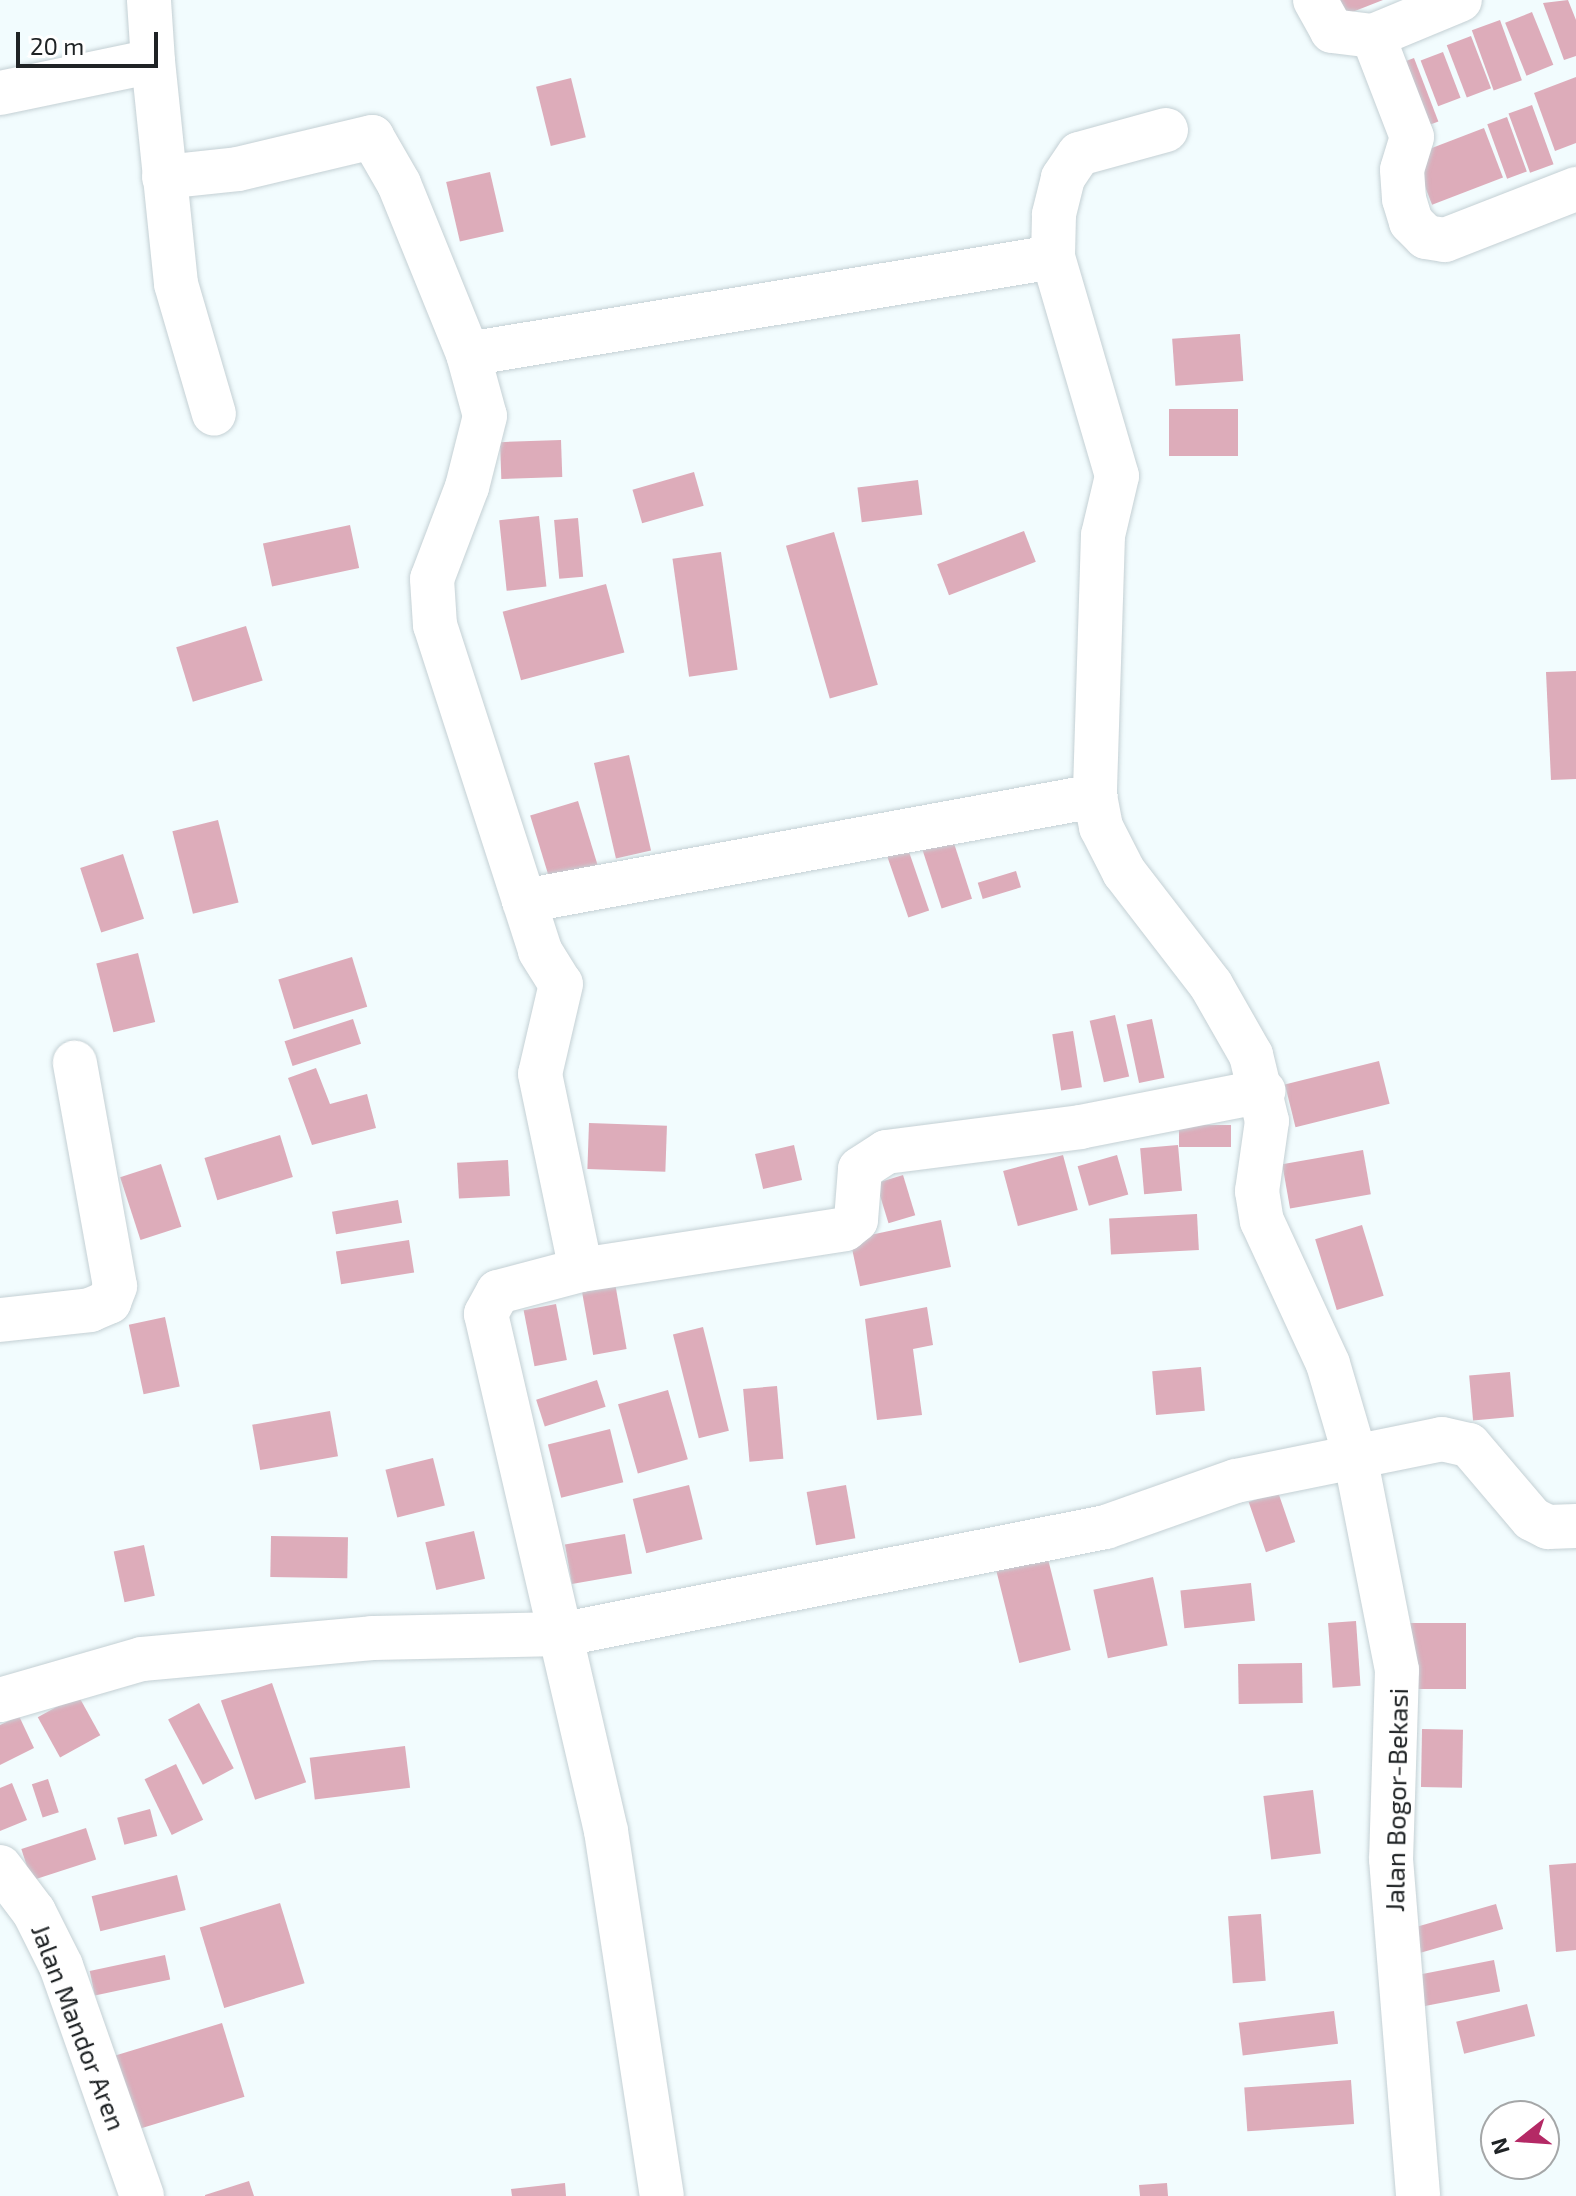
<!DOCTYPE html>
<html>
<head>
<meta charset="utf-8">
<style>
	body { margin:0 }
	#map { position:relative; width:1576px; height:2196px; overflow:hidden; background:#f2fcfe; font-family:"Exo 2",sans-serif }
	div>[style] { position:absolute }
	[style*='--x'] { left:calc(var(--x)*1px); top:calc(var(--y)*1px); width:calc(var(--w)*1px); rotate:calc(var(--a)*1deg) }
	.building>* { inset:0; background:#ddacba; transform-origin:0 0 }
	.roads { filter:drop-shadow(0 0 2px #c4d0d4) drop-shadow(0 0 2px #c4d0d4) }
	.minor>* { height:44px; margin:-22px; padding:0 22px; transform-origin:22px; border-radius:22px; background:#fff }
	span { translate:-50% -50%; white-space:nowrap; text-align:center; line-height:1.15; -webkit-text-stroke:6px #fff; paint-order:stroke }
	.street-label { font-size:26px; color:#1f2325 }
	.north { position:absolute; left:1480px; top:2100px; width:80px; height:80px; box-sizing:border-box; background:#fff; border:2px solid #a5a7a8; border-radius:50%; rotate:253deg; font-size:22px; font-weight:700; line-height:32px; text-align:center; color:#1f2325 }
	.north::after { content:''; display:block; margin:auto; width:28px; height:36px; background:#b42965; clip-path:polygon(50% 0,100% 100%,50% 72%,0 100%) }
	.scale { position:absolute; left:16px; top:32px; width:142px; height:36px; box-sizing:border-box; border:4px solid #1f2325; border-top:0; padding-left:10px; font-size:24px; line-height:28px; white-space:nowrap; color:#1f2325; -webkit-text-stroke:6px #fff; paint-order:stroke }
</style>
</head>
<body>
<div id="map">
	<div class="building">
		<div style="clip-path:polygon(1330px 0,1383px 0,1337px 18px)"></div>
		<div style="clip-path:polygon(1568px 0,1576px 20px,1576px 56px,1564px 60px,1543px 3px)"></div>
		<div style="left:1532px;top:12px;width:57px;height:29px;rotate:68deg"></div>
		<div style="left:1500px;top:20px;width:64px;height:30px;rotate:70deg"></div>
		<div style="left:1471px;top:36px;width:56px;height:26px;rotate:69deg"></div>
		<div style="left:1443px;top:52px;width:49px;height:24px;rotate:69deg"></div>
		<div style="left:1414px;top:58px;width:68px;height:24px;rotate:69deg"></div>
		<div style="clip-path:polygon(1576px 77px,1576px 143px,1555px 151px,1534px 93px)"></div>
		<div style="left:571px;top:78px;width:61px;height:36px;rotate:76deg"></div>
		<div style="left:1532px;top:105px;width:63px;height:25px;rotate:70deg"></div>
		<div style="left:1507px;top:117px;width:58px;height:21px;rotate:70deg"></div>
		<div style="left:1484px;top:128px;width:53px;height:76px;rotate:69deg"></div>
		<div style="left:490px;top:172px;width:61px;height:45px;rotate:77deg"></div>
		<div style="left:1240px;top:334px;width:47px;height:68px;rotate:86deg"></div>
		<div style="left:1169px;top:409px;width:69px;height:47px"></div>
		<div style="left:561px;top:440px;width:37px;height:61px;rotate:88deg"></div>
		<div style="left:694px;top:472px;width:35px;height:64px;rotate:74deg"></div>
		<div style="left:918px;top:480px;width:35px;height:61px;rotate:83deg"></div>
		<div style="left:539px;top:516px;width:71px;height:40px;rotate:84deg"></div>
		<div style="left:578px;top:518px;width:59px;height:24px;rotate:85deg"></div>
		<div style="left:350px;top:525px;width:44px;height:89px;rotate:78deg"></div>
		<div style="left:1024px;top:531px;width:33px;height:93px;rotate:69deg"></div>
		<div style="left:834px;top:532px;width:159px;height:50px;rotate:74deg"></div>
		<div style="left:721px;top:552px;width:119px;height:49px;rotate:82deg"></div>
		<div style="left:606px;top:584px;width:71px;height:107px;rotate:75deg"></div>
		<div style="left:246px;top:626px;width:57px;height:73px;rotate:73deg"></div>
		<div style="clip-path:polygon(1576px 671px,1576px 779px,1551px 780px,1546px 672px)"></div>
		<div style="left:629px;top:755px;width:98px;height:36px;rotate:77deg"></div>
		<div style="left:578px;top:801px;width:67px;height:50px;rotate:73deg"></div>
		<div style="left:218px;top:820px;width:85px;height:47px;rotate:76deg"></div>
		<div style="left:951px;top:834px;width:68px;height:32px;rotate:72deg"></div>
		<div style="left:908px;top:849px;width:65px;height:22px;rotate:71deg"></div>
		<div style="left:123px;top:854px;width:68px;height:45px;rotate:72deg"></div>
		<div style="left:1016px;top:871px;width:17px;height:40px;rotate:73deg"></div>
		<div style="left:138px;top:953px;width:71px;height:43px;rotate:76deg"></div>
		<div style="left:352px;top:957px;width:52px;height:77px;rotate:73deg"></div>
		<div style="left:1115px;top:1015px;width:63px;height:26px;rotate:77deg"></div>
		<div style="left:353px;top:1019px;width:26px;height:72px;rotate:72deg"></div>
		<div style="left:1152px;top:1019px;width:60px;height:26px;rotate:78deg"></div>
		<div style="left:1073px;top:1031px;width:57px;height:21px;rotate:81deg"></div>
		<div style="left:1379px;top:1061px;width:44px;height:97px;rotate:76deg"></div>
		<div style="clip-path:polygon(316px 1068px,330px 1104px,367px 1094px,376px 1128px,312px 1145px,288px 1078px)"></div>
		<div style="left:589px;top:1123px;width:78px;height:46px;rotate:2deg"></div>
		<div style="left:1231px;top:1125px;width:22px;height:52px;rotate:90deg"></div>
		<div style="left:280px;top:1135px;width:44px;height:79px;rotate:73deg"></div>
		<div style="left:794px;top:1145px;width:36px;height:40px;rotate:77deg"></div>
		<div style="left:1178px;top:1145px;width:46px;height:38px;rotate:85deg"></div>
		<div style="left:1363px;top:1150px;width:45px;height:82px;rotate:80deg"></div>
		<div style="left:1063px;top:1155px;width:57px;height:62px;rotate:75deg"></div>
		<div style="left:1117px;top:1155px;width:41px;height:41px;rotate:74deg"></div>
		<div style="left:508px;top:1160px;width:36px;height:51px;rotate:87deg"></div>
		<div style="left:161px;top:1164px;width:66px;height:43px;rotate:72deg"></div>
		<div style="left:903px;top:1175px;width:42px;height:28px;rotate:73deg"></div>
		<div style="left:398px;top:1200px;width:23px;height:67px;rotate:80deg"></div>
		<div style="left:1197px;top:1214px;width:36px;height:88px;rotate:87deg"></div>
		<div style="left:941px;top:1220px;width:48px;height:93px;rotate:78deg"></div>
		<div style="left:1362px;top:1225px;width:74px;height:49px;rotate:73deg"></div>
		<div style="left:409px;top:1240px;width:33px;height:74px;rotate:81deg"></div>
		<div style="left:615px;top:1283px;width:67px;height:34px;rotate:80deg"></div>
		<div style="left:556px;top:1304px;width:57px;height:33px;rotate:79deg"></div>
		<div style="clip-path:polygon(927px 1307px,933px 1345px,913px 1349px,922px 1415px,877px 1420px,865px 1319px)"></div>
		<div style="left:165px;top:1317px;width:71px;height:37px;rotate:78deg"></div>
		<div style="left:703px;top:1327px;width:107px;height:31px;rotate:76deg"></div>
		<div style="left:1201px;top:1367px;width:44px;height:49px;rotate:85deg"></div>
		<div style="left:1510px;top:1372px;width:45px;height:41px;rotate:85deg"></div>
		<div style="left:597px;top:1380px;width:28px;height:64px;rotate:72deg"></div>
		<div style="left:777px;top:1386px;width:73px;height:34px;rotate:85deg"></div>
		<div style="left:668px;top:1390px;width:72px;height:52px;rotate:74deg"></div>
		<div style="left:330px;top:1411px;width:46px;height:79px;rotate:80deg"></div>
		<div style="left:610px;top:1429px;width:55px;height:64px;rotate:76deg"></div>
		<div style="left:433px;top:1458px;width:49px;height:49px;rotate:76deg"></div>
		<div style="left:689px;top:1485px;width:56px;height:58px;rotate:76deg"></div>
		<div style="left:846px;top:1485px;width:54px;height:40px;rotate:80deg"></div>
		<div style="left:1278px;top:1492px;width:53px;height:31px;rotate:71deg"></div>
		<div style="left:474px;top:1531px;width:49px;height:50px;rotate:77deg"></div>
		<div style="left:625px;top:1534px;width:40px;height:61px;rotate:80deg"></div>
		<div style="left:271px;top:1536px;width:77px;height:41px;rotate:1deg"></div>
		<div style="left:144px;top:1545px;width:52px;height:31px;rotate:78deg"></div>
		<div style="left:1047px;top:1555px;width:98px;height:53px;rotate:76deg"></div>
		<div style="left:1153px;top:1577px;width:70px;height:61px;rotate:78deg"></div>
		<div style="left:1251px;top:1583px;width:38px;height:71px;rotate:84deg"></div>
		<div style="left:1356px;top:1621px;width:65px;height:28px;rotate:86deg"></div>
		<div style="left:1410px;top:1623px;width:56px;height:66px"></div>
		<div style="left:1302px;top:1663px;width:40px;height:64px;rotate:89deg"></div>
		<div style="left:272px;top:1683px;width:105px;height:54px;rotate:71deg"></div>
		<div style="left:78px;top:1695px;width:46px;height:46px;rotate:61deg"></div>
		<div style="left:199px;top:1703px;width:74px;height:35px;rotate:62deg"></div>
		<div style="clip-path:polygon(19px 1716px,34px 1748px,0 1765px,0 1725px)"></div>
		<div style="left:1422px;top:1729px;width:41px;height:58px;rotate:1deg"></div>
		<div style="left:405px;top:1746px;width:42px;height:96px;rotate:83deg"></div>
		<div style="left:176px;top:1764px;width:62px;height:35px;rotate:64deg"></div>
		<div style="left:48px;top:1779px;width:35px;height:17px;rotate:72deg"></div>
		<div style="clip-path:polygon(12px 1783px,27px 1820px,0 1831px,0 1788px)"></div>
		<div style="left:1313px;top:1790px;width:64px;height:50px;rotate:83deg"></div>
		<div style="left:150px;top:1809px;width:28px;height:34px;rotate:75deg"></div>
		<div style="left:86px;top:1828px;width:33px;height:68px;rotate:72deg"></div>
		<div style="clip-path:polygon(1576px 1863px,1576px 1950px,1556px 1952px,1549px 1865px)"></div>
		<div style="left:177px;top:1875px;width:36px;height:88px;rotate:76deg"></div>
		<div style="left:280px;top:1903px;width:84px;height:84px;rotate:73deg"></div>
		<div style="left:1496px;top:1904px;width:26px;height:95px;rotate:74deg"></div>
		<div style="left:1261px;top:1914px;width:67px;height:33px;rotate:86deg"></div>
		<div style="left:165px;top:1955px;width:25px;height:77px;rotate:78deg"></div>
		<div style="left:1494px;top:1960px;width:32px;height:95px;rotate:79deg"></div>
		<div style="left:1527px;top:2004px;width:33px;height:73px;rotate:76deg"></div>
		<div style="left:1334px;top:2011px;width:33px;height:96px;rotate:83deg"></div>
		<div style="left:222px;top:2023px;width:77px;height:120px;rotate:73deg"></div>
		<div style="left:1351px;top:2080px;width:44px;height:107px;rotate:86deg"></div>
		<div style="clip-path:polygon(249px 2181px,254px 2196px,205px 2196px,205px 2195px)"></div>
		<div style="clip-path:polygon(565px 2183px,566px 2196px,512px 2196px,511px 2189px)"></div>
		<div style="clip-path:polygon(1167px 2183px,1168px 2196px,1140px 2196px,1139px 2185px)"></div>
	</div>
	<div class="roads">
		<div class="minor">
			<div style="--x:1315;--y:0;--w:35;--a:61"></div>
			<div style="--x:1332;--y:31;--w:41;--a:7"></div>
			<div style="--x:1373;--y:36;--w:108;--a:68.9"></div>
			<div style="--x:1412;--y:137;--w:34;--a:107"></div>
			<div style="--x:1402;--y:170;--w:29;--a:86"></div>
			<div style="--x:1404;--y:199;--w:24;--a:73"></div>
			<div style="--x:1411;--y:222;--w:21;--a:45"></div>
			<div style="--x:1426;--y:237;--w:19;--a:9"></div>
			<div style="--x:1445;--y:240;--w:141;--a:-21.3"></div>
			<div style="--x:1373;--y:36;--w:94;--a:-22.5"></div>
			<div style="--x:153;--y:61;--w:224;--a:84.1"></div>
			<div style="--x:176;--y:284;--w:135;--a:73.7"></div>
			<div style="--x:0;--y:93;--w:156;--a:-11.8"></div>
			<div style="--x:153;--y:61;--w:61;--a:-93.8"></div>
			<div style="--x:1166;--y:130;--w:90;--a:164.6"></div>
			<div style="--x:1079;--y:154;--w:29;--a:124"></div>
			<div style="--x:1063;--y:178;--w:38;--a:104"></div>
			<div style="--x:1054;--y:215;--w:42;--a:91.4"></div>
			<div style="--x:1053;--y:257;--w:228;--a:73.7"></div>
			<div style="--x:1117;--y:476;--w:61;--a:103.3"></div>
			<div style="--x:1103;--y:535;--w:261;--a:91.8"></div>
			<div style="--x:1095;--y:796;--w:32;--a:79"></div>
			<div style="--x:1101;--y:827;--w:51;--a:62.9"></div>
			<div style="--x:1124;--y:872;--w:143;--a:52.4"></div>
			<div style="--x:1211;--y:985;--w:81;--a:60.3"></div>
			<div style="--x:1251;--y:1055;--w:68;--a:76.4"></div>
			<div style="--x:1267;--y:1121;--w:71;--a:98.1"></div>
			<div style="--x:1257;--y:1191;--w:30;--a:81"></div>
			<div style="--x:1262;--y:1221;--w:157;--a:65.2"></div>
			<div style="--x:1328;--y:1364;--w:96;--a:73.6"></div>
			<div style="--x:1355;--y:1456;--w:218;--a:78.9"></div>
			<div style="--x:1397;--y:1670;--w:189;--a:91.8"></div>
			<div style="--x:1391;--y:1859;--w:338;--a:85.4"></div>
			<div style="--x:164;--y:177;--w:74;--a:-6.2"></div>
			<div style="--x:238;--y:169;--w:138;--a:-13.4"></div>
			<div style="--x:372;--y:137;--w:54;--a:60.1"></div>
			<div style="--x:399;--y:184;--w:183;--a:67.9"></div>
			<div style="--x:468;--y:354;--w:64;--a:74.7"></div>
			<div style="--x:485;--y:416;--w:73;--a:104.2"></div>
			<div style="--x:467;--y:487;--w:98;--a:110.8"></div>
			<div style="--x:432;--y:579;--w:46;--a:86.3"></div>
			<div style="--x:435;--y:625;--w:342;--a:72.1"></div>
			<div style="--x:540;--y:951;--w:39;--a:58"></div>
			<div style="--x:561;--y:984;--w:92;--a:103.1"></div>
			<div style="--x:540;--y:1074;--w:200;--a:78.2"></div>
			<div style="--x:581;--y:1270;--w:86;--a:165.2"></div>
			<div style="--x:498;--y:1292;--w:25;--a:119"></div>
			<div style="--x:486;--y:1314;--w:531;--a:76.93"></div>
			<div style="--x:606;--y:1831;--w:369;--a:81.3"></div>
			<div style="--x:468;--y:354;--w:593;--a:-9.41"></div>
			<div style="--x:524;--y:901;--w:581;--a:-10.42"></div>
			<div style="--x:581;--y:1270;--w:267;--a:-8.8"></div>
			<div style="--x:845;--y:1229;--w:14;--a:-39"></div>
			<div style="--x:856;--y:1220;--w:51;--a:-85.5"></div>
			<div style="--x:860;--y:1169;--w:31;--a:-33"></div>
			<div style="--x:886;--y:1152;--w:196;--a:-7.3"></div>
			<div style="--x:1080;--y:1127;--w:187;--a:-11.1"></div>
			<div style="--x:0;--y:1320;--w:91;--a:-6.3"></div>
			<div style="--x:90;--y:1310;--w:21;--a:-23"></div>
			<div style="--x:109;--y:1302;--w:17;--a:-69"></div>
			<div style="--x:115;--y:1286;--w:227;--a:-100.2"></div>
			<div style="--x:0;--y:1700;--w:148;--a:-16.1"></div>
			<div style="--x:142;--y:1659;--w:231;--a:-5.2"></div>
			<div style="--x:372;--y:1638;--w:192;--a:-1.2"></div>
			<div style="--x:564;--y:1634;--w:552;--a:-11.17"></div>
			<div style="--x:1106;--y:1527;--w:138;--a:-19.5"></div>
			<div style="--x:1236;--y:1481;--w:210;--a:-11.5"></div>
			<div style="--x:1442;--y:1439;--w:28;--a:13"></div>
			<div style="--x:1469;--y:1445;--w:97;--a:49.6"></div>
			<div style="--x:1532;--y:1519;--w:18;--a:27"></div>
			<div style="--x:1548;--y:1527;--w:28;--a:-2"></div>
			<div style="--x:0;--y:1867;--w:56;--a:52.9"></div>
			<div style="--x:34;--y:1912;--w:60;--a:63.4"></div>
			<div style="--x:61;--y:1966;--w:244;--a:70.6"></div>
		</div>
	</div>
	<div class="street-label">
		<span style="left:1396px;top:1800px;rotate:-89deg">Jalan Bogor-Bekasi</span>
		<span style="left:79px;top:2027px;rotate:69deg">Jalan Mandor Aren</span>
	</div>
	<div class="north">N</div>
	<div class="scale">20 m</div>
</div>
</body>
</html>
